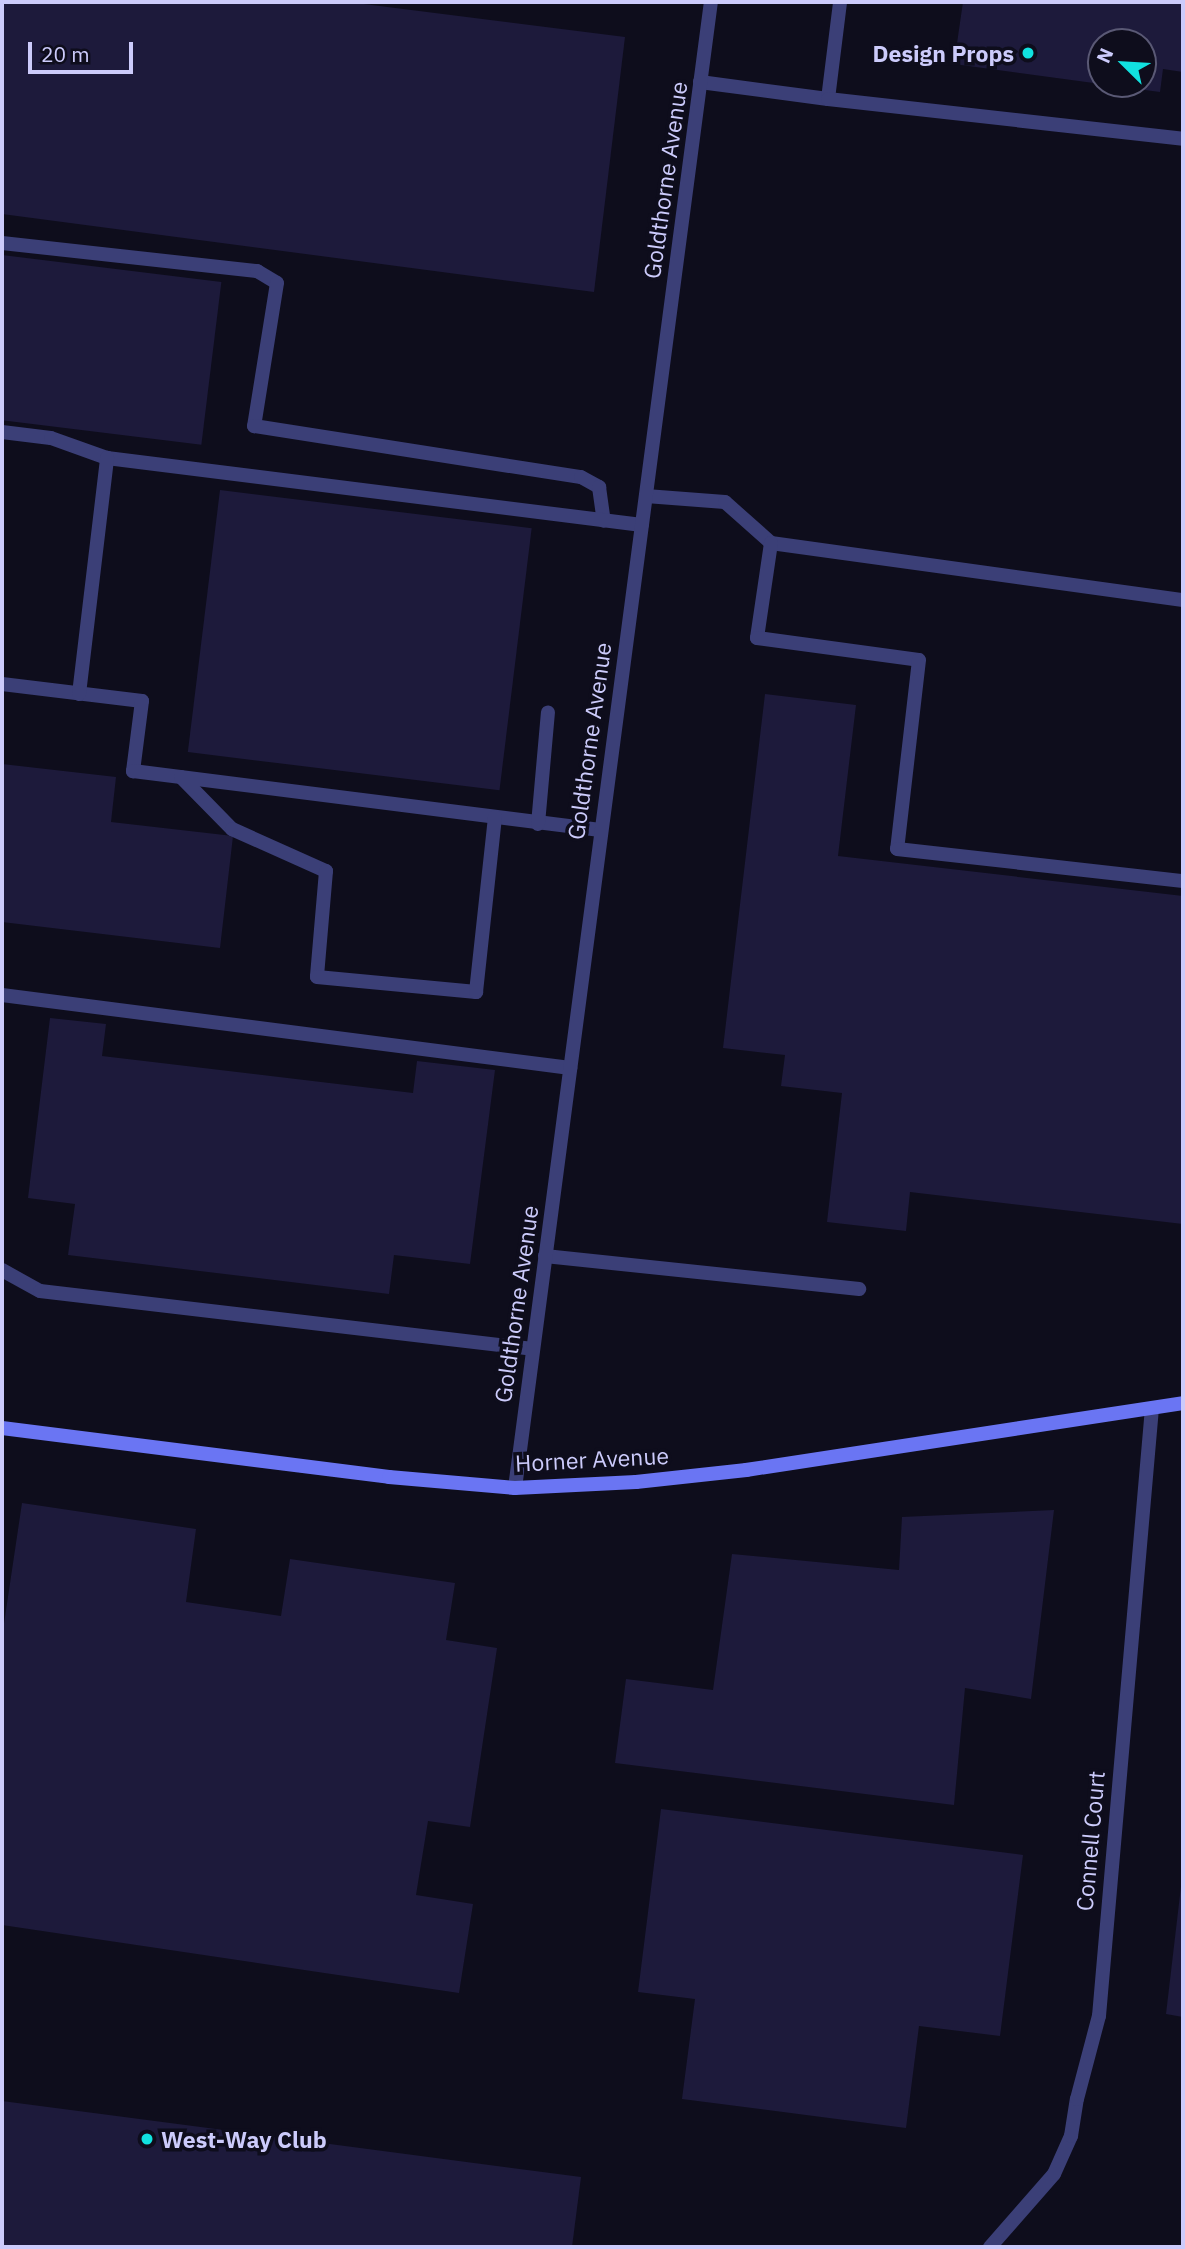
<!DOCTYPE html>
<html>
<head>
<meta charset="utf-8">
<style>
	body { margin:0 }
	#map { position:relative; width:1185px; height:2249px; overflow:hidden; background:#0e0d1c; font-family:"IBM Plex Sans",sans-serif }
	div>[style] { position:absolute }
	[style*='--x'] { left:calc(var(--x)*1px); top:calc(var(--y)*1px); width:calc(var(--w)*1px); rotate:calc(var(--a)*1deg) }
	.building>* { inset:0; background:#1d1a3b; transform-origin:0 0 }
	.service>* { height:14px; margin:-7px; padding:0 7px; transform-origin:7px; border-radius:7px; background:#3b3f77 }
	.minor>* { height:14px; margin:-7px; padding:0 7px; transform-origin:7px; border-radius:7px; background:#3b3f77 }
	.secondary>* { height:14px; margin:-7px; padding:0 7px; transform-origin:7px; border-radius:7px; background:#6a75f3 }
	.dots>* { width:19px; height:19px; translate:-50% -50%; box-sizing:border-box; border:4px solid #0e0d1c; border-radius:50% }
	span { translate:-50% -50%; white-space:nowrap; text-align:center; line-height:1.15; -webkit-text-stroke:7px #0e0d1c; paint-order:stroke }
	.poi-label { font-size:23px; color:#cccbfb; font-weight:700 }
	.right { translate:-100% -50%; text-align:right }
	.left { translate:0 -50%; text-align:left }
	.street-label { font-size:23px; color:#cccbfb }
	.frame { position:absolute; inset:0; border:4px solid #cccbfb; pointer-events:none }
	.north { position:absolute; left:1087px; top:28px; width:70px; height:70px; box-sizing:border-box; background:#0e0d1c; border:2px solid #5a5975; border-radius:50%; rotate:294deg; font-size:19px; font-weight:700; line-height:28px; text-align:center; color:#cccbfb }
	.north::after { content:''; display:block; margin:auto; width:24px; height:32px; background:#11e1df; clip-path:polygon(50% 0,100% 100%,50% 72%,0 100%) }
	.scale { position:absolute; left:28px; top:42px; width:105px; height:32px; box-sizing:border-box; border:4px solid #cccbfb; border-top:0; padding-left:9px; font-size:21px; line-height:24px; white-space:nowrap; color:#cccbfb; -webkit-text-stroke:5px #0e0d1c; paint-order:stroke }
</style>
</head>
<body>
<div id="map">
	<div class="building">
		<div style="clip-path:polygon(2px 2px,348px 2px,625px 37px,594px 292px,2px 214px)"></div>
		<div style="clip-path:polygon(963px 2px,1183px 2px,1183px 72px,1163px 69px,1160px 92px,1115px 86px,1143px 84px,1143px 42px,1101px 42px,1101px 84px,954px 64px)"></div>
		<div style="left:2px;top:255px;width:221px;height:164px;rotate:7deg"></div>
		<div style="left:220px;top:490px;width:314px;height:264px;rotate:7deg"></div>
		<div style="clip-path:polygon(765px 694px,856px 705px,838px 856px,1183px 896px,1183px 1224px,910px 1192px,906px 1231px,827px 1222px,842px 1093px,781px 1086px,785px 1055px,723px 1048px)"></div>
		<div style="clip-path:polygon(2px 764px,116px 777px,111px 822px,233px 836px,220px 948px,2px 922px)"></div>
		<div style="clip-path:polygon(50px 1018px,106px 1024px,102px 1056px,413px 1093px,417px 1061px,495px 1070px,470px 1264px,394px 1255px,389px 1294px,68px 1255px,75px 1204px,28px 1198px)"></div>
		<div style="clip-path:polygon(22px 1503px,196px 1529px,186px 1602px,281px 1616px,290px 1559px,455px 1583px,446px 1640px,497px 1648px,470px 1827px,428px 1821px,416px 1895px,473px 1904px,459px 1993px,2px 1925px,2px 1637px)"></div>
		<div style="clip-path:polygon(1054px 1510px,1031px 1699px,965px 1688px,954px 1805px,615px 1763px,626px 1679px,713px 1690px,732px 1554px,899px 1570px,902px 1517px)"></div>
		<div style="clip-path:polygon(661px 1809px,1023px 1855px,1000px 2036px,919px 2026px,906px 2128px,682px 2099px,695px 1999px,638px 1992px)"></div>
		<div style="clip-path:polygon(1182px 1878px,1183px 1878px,1183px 2017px,1166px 2014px)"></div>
		<div style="clip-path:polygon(2px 2101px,581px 2177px,572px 2247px,2px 2247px)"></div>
	</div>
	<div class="service">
		<div style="--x:700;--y:82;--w:129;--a:7.6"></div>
		<div style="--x:828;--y:99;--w:98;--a:-82.9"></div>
		<div style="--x:828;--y:99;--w:357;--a:6.4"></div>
		<div style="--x:2;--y:243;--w:257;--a:6.3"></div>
		<div style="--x:257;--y:271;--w:23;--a:31"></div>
		<div style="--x:277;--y:283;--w:145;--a:99.1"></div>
		<div style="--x:254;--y:426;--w:331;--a:8.9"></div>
		<div style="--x:581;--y:477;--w:21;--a:29"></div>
		<div style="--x:599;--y:487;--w:34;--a:82"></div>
		<div style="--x:2;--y:432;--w:49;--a:7"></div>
		<div style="--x:51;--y:438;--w:59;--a:19.7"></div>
		<div style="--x:107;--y:458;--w:539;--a:7.14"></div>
		<div style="--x:646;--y:496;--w:79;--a:4.3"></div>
		<div style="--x:725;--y:502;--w:62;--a:41.7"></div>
		<div style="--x:771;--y:543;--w:416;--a:7.9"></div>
		<div style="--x:771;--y:543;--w:96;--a:98.4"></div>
		<div style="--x:757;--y:638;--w:163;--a:7.7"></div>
		<div style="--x:919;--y:660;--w:190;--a:96.6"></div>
		<div style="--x:897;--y:849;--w:288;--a:6.4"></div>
		<div style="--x:2;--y:684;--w:141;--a:6.9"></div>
		<div style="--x:142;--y:701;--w:71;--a:97.3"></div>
		<div style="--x:133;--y:771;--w:471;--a:7.2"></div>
		<div style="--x:79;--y:694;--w:238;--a:-83.2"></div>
		<div style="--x:181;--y:777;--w:73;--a:45.6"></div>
		<div style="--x:232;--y:829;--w:103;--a:24.1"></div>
		<div style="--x:326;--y:871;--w:106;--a:94.9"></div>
		<div style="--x:317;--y:977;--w:160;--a:5.4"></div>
		<div style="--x:476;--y:992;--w:176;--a:-83.8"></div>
		<div style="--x:538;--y:824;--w:112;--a:-84.9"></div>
		<div style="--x:2;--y:995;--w:573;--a:7.32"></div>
		<div style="--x:545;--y:1256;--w:316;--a:6"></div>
		<div style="--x:2;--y:1270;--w:43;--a:28.9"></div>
		<div style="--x:40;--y:1291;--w:496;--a:6.7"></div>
	</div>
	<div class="minor">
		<div style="--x:515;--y:1488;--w:1499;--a:-82.49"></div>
		<div style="--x:990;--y:2247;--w:97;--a:-48.8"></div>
		<div style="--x:1054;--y:2174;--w:42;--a:-65.9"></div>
		<div style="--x:1071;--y:2136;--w:37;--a:-81"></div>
		<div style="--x:1077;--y:2099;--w:86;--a:-75.2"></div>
		<div style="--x:1099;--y:2016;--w:610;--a:-85.02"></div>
	</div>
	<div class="secondary">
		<div style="--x:2;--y:1428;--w:390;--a:7.2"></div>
		<div style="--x:389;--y:1477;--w:126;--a:5"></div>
		<div style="--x:515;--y:1488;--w:121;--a:-2.8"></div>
		<div style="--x:636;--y:1482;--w:111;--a:-6.2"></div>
		<div style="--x:746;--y:1470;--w:442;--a:-8.7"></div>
	</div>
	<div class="dots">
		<div style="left:1028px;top:53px;background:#11e1df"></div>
		<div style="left:147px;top:2139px;background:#11e1df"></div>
	</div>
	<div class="poi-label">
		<span class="right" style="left:1014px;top:53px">Design Props</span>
		<span class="left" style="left:161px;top:2139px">West-Way Club</span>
	</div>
	<div class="street-label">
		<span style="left:665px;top:180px;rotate:-82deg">Goldthorne Avenue</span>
		<span style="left:589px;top:741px;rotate:-82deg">Goldthorne Avenue</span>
		<span style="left:516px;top:1304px;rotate:-82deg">Goldthorne Avenue</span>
		<span style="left:592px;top:1459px;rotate:-3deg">Horner Avenue</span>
		<span style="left:1090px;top:1841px;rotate:-85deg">Connell Court</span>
	</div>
	<div class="frame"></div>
	<div class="north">N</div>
	<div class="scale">20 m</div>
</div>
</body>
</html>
